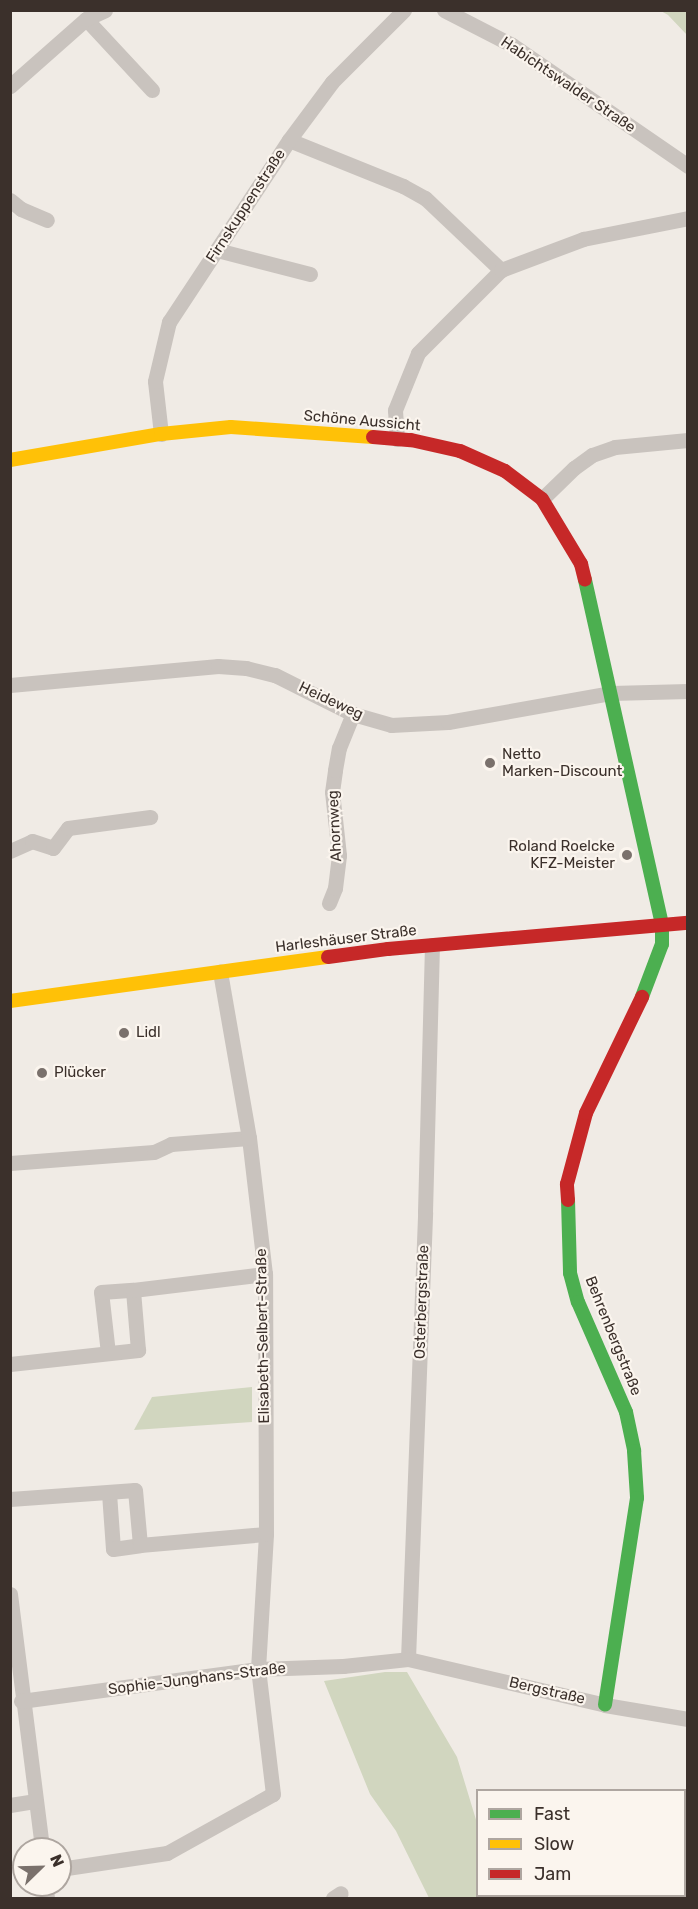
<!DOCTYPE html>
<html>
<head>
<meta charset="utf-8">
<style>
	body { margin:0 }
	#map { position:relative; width:698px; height:1909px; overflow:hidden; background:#f0ebe5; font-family:Rubik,sans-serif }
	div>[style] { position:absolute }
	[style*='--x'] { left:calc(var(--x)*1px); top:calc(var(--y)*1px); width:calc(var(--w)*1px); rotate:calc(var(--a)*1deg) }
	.green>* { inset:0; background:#d1d6bf }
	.street>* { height:15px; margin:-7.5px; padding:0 7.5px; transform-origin:7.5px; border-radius:7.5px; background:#c9c3be }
	.fast>* { height:14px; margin:-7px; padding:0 7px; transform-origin:7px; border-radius:7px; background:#4caf50 }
	.slow>* { height:14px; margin:-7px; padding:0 7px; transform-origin:7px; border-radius:7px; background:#ffc107 }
	.jam>* { height:14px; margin:-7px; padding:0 7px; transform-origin:7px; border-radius:7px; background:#c62828 }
	.dots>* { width:16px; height:16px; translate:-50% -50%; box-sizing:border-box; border:3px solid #fbf5ee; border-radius:50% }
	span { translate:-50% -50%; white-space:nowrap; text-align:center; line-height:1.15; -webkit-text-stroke:4.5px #fbf5ee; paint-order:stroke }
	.street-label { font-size:15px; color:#3b302b }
	.poi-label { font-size:15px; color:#3b302b }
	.left { translate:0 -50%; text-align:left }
	.right { translate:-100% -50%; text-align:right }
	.frame { position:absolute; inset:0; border:12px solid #3b302b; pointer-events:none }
	.legend { position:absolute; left:476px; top:1789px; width:210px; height:108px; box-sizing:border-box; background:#fbf5ee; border:2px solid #aea6a0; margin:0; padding:8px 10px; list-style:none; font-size:18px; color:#3b302b }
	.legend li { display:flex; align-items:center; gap:12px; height:30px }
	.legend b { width:30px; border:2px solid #aea6a0 }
	.north { position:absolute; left:12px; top:1837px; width:60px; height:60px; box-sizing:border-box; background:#fbf5ee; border:2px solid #aea6a0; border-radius:50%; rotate:67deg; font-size:16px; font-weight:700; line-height:24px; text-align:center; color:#3b302b }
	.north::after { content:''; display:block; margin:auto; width:21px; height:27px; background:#7a716c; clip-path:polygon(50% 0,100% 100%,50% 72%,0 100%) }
</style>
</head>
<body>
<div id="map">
	<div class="green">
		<div style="clip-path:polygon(661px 11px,687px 11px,687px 35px,668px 15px)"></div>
		<div style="clip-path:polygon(252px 1387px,252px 1422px,134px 1430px,152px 1397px)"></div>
		<div style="clip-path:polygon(385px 1672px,407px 1672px,457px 1757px,477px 1823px,478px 1896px,489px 1896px,489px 1898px,429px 1898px,396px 1831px,370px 1794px,324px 1681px)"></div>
	</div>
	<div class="street">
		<div style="--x:444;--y:10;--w:76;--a:27.2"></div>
		<div style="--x:512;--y:45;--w:214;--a:34.5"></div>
		<div style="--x:86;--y:19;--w:97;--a:47.1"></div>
		<div style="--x:10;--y:86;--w:101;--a:-41.4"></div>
		<div style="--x:86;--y:19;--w:21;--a:-25"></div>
		<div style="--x:289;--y:140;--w:123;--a:22"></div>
		<div style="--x:403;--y:186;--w:25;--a:29"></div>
		<div style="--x:425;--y:198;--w:105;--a:43.5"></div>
		<div style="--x:10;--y:200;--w:14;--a:39"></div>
		<div style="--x:21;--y:209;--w:28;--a:23"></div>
		<div style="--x:217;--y:250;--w:96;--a:14.5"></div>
		<div style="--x:161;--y:434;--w:53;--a:-96.5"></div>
		<div style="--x:155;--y:381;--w:61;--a:-76.7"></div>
		<div style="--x:169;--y:322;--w:218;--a:-56.6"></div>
		<div style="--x:289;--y:140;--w:72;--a:-53.4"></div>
		<div style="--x:332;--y:82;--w:102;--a:-45"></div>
		<div style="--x:397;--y:439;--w:29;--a:-94"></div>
		<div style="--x:395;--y:410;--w:61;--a:-68"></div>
		<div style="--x:418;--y:353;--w:117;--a:-45"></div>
		<div style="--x:501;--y:270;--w:88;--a:-20.7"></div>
		<div style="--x:583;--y:239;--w:107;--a:-11.3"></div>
		<div style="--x:542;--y:499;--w:45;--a:-44.1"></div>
		<div style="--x:574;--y:468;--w:22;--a:-36"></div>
		<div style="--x:592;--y:455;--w:24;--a:-19"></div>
		<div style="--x:615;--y:447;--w:73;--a:-5.5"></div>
		<div style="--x:10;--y:685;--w:209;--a:-5.2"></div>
		<div style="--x:218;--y:666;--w:28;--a:4"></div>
		<div style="--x:246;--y:668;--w:30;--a:14"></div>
		<div style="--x:275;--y:675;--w:87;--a:26.6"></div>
		<div style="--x:353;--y:714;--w:40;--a:16"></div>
		<div style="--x:391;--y:725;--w:57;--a:-3"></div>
		<div style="--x:448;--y:722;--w:166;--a:-10.1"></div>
		<div style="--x:611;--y:693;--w:77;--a:-1.5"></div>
		<div style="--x:10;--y:851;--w:24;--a:-24"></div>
		<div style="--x:32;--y:841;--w:22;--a:18"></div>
		<div style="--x:53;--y:848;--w:25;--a:-53"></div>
		<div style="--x:68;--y:828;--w:83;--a:-7.6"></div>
		<div style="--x:329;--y:903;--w:16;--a:-68"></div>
		<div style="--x:335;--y:888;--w:33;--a:-83"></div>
		<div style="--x:339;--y:855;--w:63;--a:-96.3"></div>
		<div style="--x:332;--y:792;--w:22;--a:-82"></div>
		<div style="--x:335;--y:770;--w:22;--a:-80"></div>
		<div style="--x:339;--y:748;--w:37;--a:-68"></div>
		<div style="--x:10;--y:1163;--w:144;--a:-4.4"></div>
		<div style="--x:154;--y:1152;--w:19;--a:-25"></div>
		<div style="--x:171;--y:1144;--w:78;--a:-4.4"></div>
		<div style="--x:108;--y:1353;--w:61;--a:-96.5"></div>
		<div style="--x:101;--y:1292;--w:32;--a:-4"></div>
		<div style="--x:10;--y:1364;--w:129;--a:-6.2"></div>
		<div style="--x:138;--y:1350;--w:60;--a:-94.8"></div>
		<div style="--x:133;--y:1290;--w:133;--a:-6.9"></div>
		<div style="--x:109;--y:1493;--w:56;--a:85.9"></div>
		<div style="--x:113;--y:1549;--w:27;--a:-8"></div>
		<div style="--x:10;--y:1499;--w:125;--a:-4.1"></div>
		<div style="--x:135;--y:1490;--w:55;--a:84.8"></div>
		<div style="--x:140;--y:1545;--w:126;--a:-5"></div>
		<div style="--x:10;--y:1594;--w:257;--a:82.8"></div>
		<div style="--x:408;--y:1659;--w:447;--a:-87.8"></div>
		<div style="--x:425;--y:1212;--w:267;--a:-88.5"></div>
		<div style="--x:21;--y:1701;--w:239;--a:-7.7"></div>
		<div style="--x:258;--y:1669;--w:85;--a:-2"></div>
		<div style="--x:343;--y:1666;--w:65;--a:-6.1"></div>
		<div style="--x:408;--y:1659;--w:202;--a:13.1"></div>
		<div style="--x:605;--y:1705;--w:84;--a:9.6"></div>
		<div style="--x:10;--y:1805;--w:26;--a:-9"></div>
		<div style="--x:60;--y:1869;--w:108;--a:-8.5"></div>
		<div style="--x:167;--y:1853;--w:121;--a:-29.1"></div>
		<div style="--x:273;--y:1794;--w:126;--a:-96.8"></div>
		<div style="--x:258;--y:1669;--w:135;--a:-86.6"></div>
		<div style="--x:266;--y:1534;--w:260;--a:-90.2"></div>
		<div style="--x:265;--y:1274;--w:137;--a:-96.7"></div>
		<div style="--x:249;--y:1138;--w:169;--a:-99.9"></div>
		<div style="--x:46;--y:1885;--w:13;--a:86"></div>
		<div style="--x:333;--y:1898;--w:9;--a:-32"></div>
	</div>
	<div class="fast">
		<div style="--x:585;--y:580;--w:353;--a:77.4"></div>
		<div style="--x:662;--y:924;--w:20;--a:90"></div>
		<div style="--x:662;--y:944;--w:57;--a:110.7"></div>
		<div style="--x:568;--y:1200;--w:73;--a:88.4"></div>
		<div style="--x:570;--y:1273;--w:30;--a:75"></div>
		<div style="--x:578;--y:1302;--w:120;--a:66.4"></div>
		<div style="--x:626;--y:1412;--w:40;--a:78"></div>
		<div style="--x:634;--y:1451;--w:47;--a:86.3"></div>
		<div style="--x:637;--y:1498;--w:209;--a:98.8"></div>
	</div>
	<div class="slow">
		<div style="--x:10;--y:460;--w:153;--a:-9.8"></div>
		<div style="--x:161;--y:434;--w:70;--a:-5.7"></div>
		<div style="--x:231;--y:427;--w:142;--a:4"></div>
		<div style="--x:10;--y:1001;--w:321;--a:-7.9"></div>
	</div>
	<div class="jam">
		<div style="--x:373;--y:437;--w:38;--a:5"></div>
		<div style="--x:411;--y:440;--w:50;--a:12.7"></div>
		<div style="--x:460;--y:451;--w:49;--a:24"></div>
		<div style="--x:505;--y:471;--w:46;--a:37.1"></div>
		<div style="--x:542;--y:499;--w:76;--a:59"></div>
		<div style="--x:581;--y:564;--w:16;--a:76"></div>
		<div style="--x:328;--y:957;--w:61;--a:-7.6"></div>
		<div style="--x:388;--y:949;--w:301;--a:-5"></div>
		<div style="--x:568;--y:1200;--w:16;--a:-94"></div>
		<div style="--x:567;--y:1184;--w:73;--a:-75"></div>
		<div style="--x:586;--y:1113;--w:129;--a:-64.2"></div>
	</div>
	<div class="dots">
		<div style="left:490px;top:763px;background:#7a716c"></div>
		<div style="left:627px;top:855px;background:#7a716c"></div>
		<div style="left:124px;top:1033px;background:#7a716c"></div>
		<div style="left:42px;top:1073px;background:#7a716c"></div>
	</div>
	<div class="street-label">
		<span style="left:568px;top:85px;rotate:34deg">Habichtswalder Straße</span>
		<span style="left:246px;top:206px;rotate:-57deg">Firnskuppenstraße</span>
		<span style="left:362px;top:421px;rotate:5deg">Schöne Aussicht</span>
		<span style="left:331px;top:701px;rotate:25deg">Heideweg</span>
		<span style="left:335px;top:826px;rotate:-93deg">Ahornweg</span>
		<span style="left:346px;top:939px;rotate:-7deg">Harleshäuser Straße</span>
		<span style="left:422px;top:1302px;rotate:-88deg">Osterbergstraße</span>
		<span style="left:263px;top:1336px;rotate:-91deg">Elisabeth-Selbert-Straße</span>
		<span style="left:613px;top:1336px;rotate:68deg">Behrenbergstraße</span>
		<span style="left:197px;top:1679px;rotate:-7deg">Sophie-Junghans-Straße</span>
		<span style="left:547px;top:1691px;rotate:13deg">Bergstraße</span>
	</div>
	<div class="poi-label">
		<span class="left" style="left:502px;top:763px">Netto<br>Marken-Discount</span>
		<span class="right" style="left:615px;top:855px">Roland Roelcke<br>KFZ-Meister</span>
		<span class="left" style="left:136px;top:1033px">Lidl</span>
		<span class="left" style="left:54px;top:1073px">Plücker</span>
	</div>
	<div class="frame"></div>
	<ul class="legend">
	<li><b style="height:8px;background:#4caf50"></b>Fast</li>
	<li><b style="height:8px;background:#ffc107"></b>Slow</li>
	<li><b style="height:8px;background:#c62828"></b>Jam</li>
	</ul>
	<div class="north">N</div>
</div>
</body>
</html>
